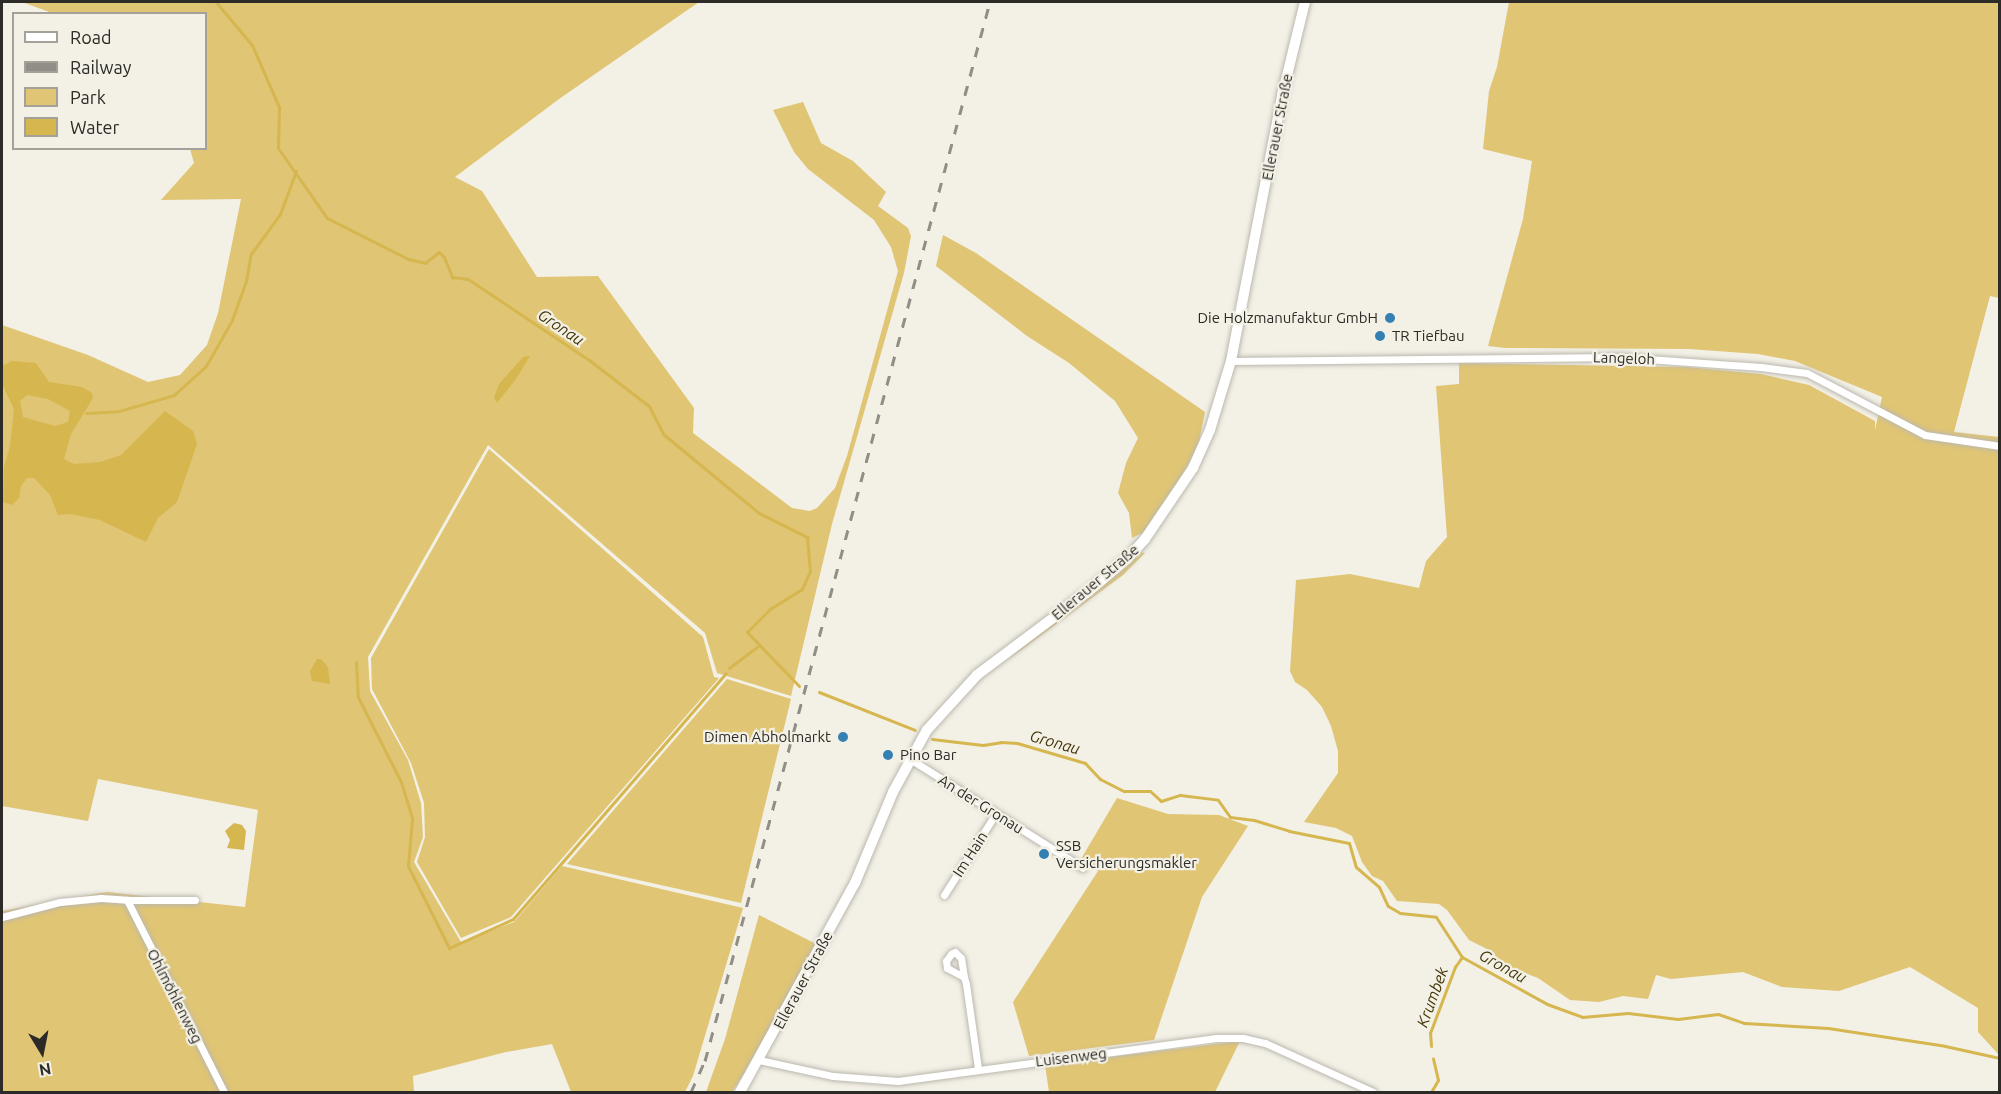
<!DOCTYPE html>
<html>
<head>
<meta charset="utf-8">
<style>
	body { margin:0 }
	#map { position:relative; width:2001px; height:1094px; overflow:hidden; background:#f3f0e6; font-family:Ubuntu,sans-serif }
	div>[style] { position:absolute }
	[style*='--x'] { left:calc(var(--x)*1px); top:calc(var(--y)*1px); width:calc(var(--w)*1px); rotate:calc(var(--a)*1deg) }
	.green>* { inset:0; background:#e0c574 }
	.water>* { inset:0; background:#d6b64e }
	.stream>* { height:3px; margin:-1.5px; padding:0 1.5px; transform-origin:1.5px; border-radius:1.5px; background:#d6b64e }
	.roads { filter:drop-shadow(0 0 2px #bbb8af) drop-shadow(0 0 2px #bbb8af) }
	.minor>* { height:7px; margin:-3.5px; padding:0 3.5px; transform-origin:3.5px; border-radius:3.5px; background:#fff }
	.secondary>* { height:10px; margin:-5px; padding:0 5px; transform-origin:5px; border-radius:5px; background:#fff }
	.rail>* { height:3px; margin-top:-1.5px; transform-origin:0; background:repeating-linear-gradient(90deg,#908e87 0 10px,transparent 0 20px) }
	.dots>* { width:16px; height:16px; translate:-50% -50%; box-sizing:border-box; border:3px solid #f3f0e6; border-radius:50% }
	span { translate:-50% -50%; white-space:nowrap; text-align:center; line-height:1.15; -webkit-text-stroke:4.5px #f3f0e6; paint-order:stroke }
	.street-label { font-size:15px; color:#2c2b27 }
	.poi-label { font-size:15px; color:#2c2b27 }
	.right { translate:-100% -50%; text-align:right }
	.left { translate:0 -50%; text-align:left }
	.water-label { font-size:16px; color:#433608; font-style:italic }
	.frame { position:absolute; inset:0; border:3px solid #2c2b27; pointer-events:none }
	.legend { position:absolute; left:12px; top:12px; width:195px; height:138px; box-sizing:border-box; background:#f3f0e6; border:2px solid #a3a19a; margin:0; padding:8px 10px; list-style:none; font-size:18px; color:#2c2b27 }
	.legend li { display:flex; align-items:center; gap:12px; height:30px }
	.legend b { width:30px; border:2px solid #a3a19a }
	.north { position:absolute; left:12px; top:1022px; width:60px; height:60px; -webkit-text-stroke:4px #f3f0e6; paint-order:stroke; rotate:170deg; font-size:16px; font-weight:700; line-height:24px; text-align:center; color:#2c2b27 }
	.north::after { content:''; display:block; margin:auto; width:21px; height:27px; background:#2c2b27; clip-path:polygon(50% 0,100% 100%,50% 72%,0 100%) }
</style>
</head>
<body>
<div id="map">
	<div class="green">
		<div style="clip-path:polygon(22px 2px,699px 2px,559px 99px,455px 177px,482px 191px,537px 277px,598px 276px,694px 408px,693px 433px,792px 508px,810px 511px,817px 508px,835px 488px,847px 456px,898px 271px,891px 247px,874px 220px,808px 169px,794px 152px,773px 110px,803px 102px,821px 143px,853px 161px,886px 192px,878px 206px,908px 228px,911px 236px,904px 273px,832px 524px,791px 696px,717px 673px,705px 633px,488px 445px,368px 657px,370px 691px,408px 760px,421px 803px,423px 837px,414px 862px,461px 942px,514px 922px,562px 866px,743px 908px,693px 1076px,685px 1092px,571px 1092px,552px 1044px,506px 1052px,413px 1076px,414px 1092px,2px 1092px,2px 911px,107px 892px,245px 907px,258px 810px,98px 779px,88px 821px,2px 806px,2px 325px,88px 355px,148px 382px,180px 375px,207px 345px,218px 313px,241px 199px,161px 200px,194px 163px,190px 149px,206px 148px,206px 14px,52px 13px)"></div>
		<div style="clip-path:polygon(1509px 2px,1999px 2px,1999px 298px,1990px 296px,1954px 432px,1999px 437px,1999px 1055px,1978px 1032px,1978px 1008px,1910px 967px,1839px 991px,1782px 987px,1743px 972px,1671px 979px,1656px 975px,1648px 999px,1623px 996px,1599px 1002px,1570px 1000px,1538px 978px,1509px 967px,1487px 949px,1469px 940px,1447px 910px,1439px 904px,1397px 901px,1383px 881px,1372px 876px,1362px 862px,1352px 836px,1336px 828px,1304px 822px,1338px 773px,1338px 751px,1331px 726px,1322px 707px,1307px 690px,1295px 682px,1290px 671px,1296px 580px,1350px 574px,1419px 588px,1426px 561px,1447px 537px,1436px 386px,1459px 384px,1459px 363px,1687px 367px,1761px 374px,1809px 385px,1875px 421px,1875px 430px,1882px 397px,1795px 361px,1758px 354px,1689px 349px,1505px 348px,1488px 346px,1523px 219px,1532px 161px,1483px 149px,1489px 91px,1497px 67px)"></div>
		<div style="clip-path:polygon(943px 235px,976px 253px,1205px 412px,1199px 442px,1190px 461px,1173px 491px,1144px 532px,1132px 538px,1129px 513px,1118px 493px,1126px 463px,1138px 438px,1115px 401px,1069px 363px,1027px 336px,936px 266px)"></div>
		<div style="clip-path:polygon(489px 449px,703px 637px,714px 677px,719px 678px,511px 917px,461px 938px,417px 862px,425px 837px,424px 803px,411px 763px,372px 689px,371px 658px)"></div>
		<div style="clip-path:polygon(1139px 552px,1145px 553px,1123px 575px,1006px 661px)"></div>
		<div style="clip-path:polygon(727px 679px,791px 699px,741px 903px,567px 864px)"></div>
		<div style="clip-path:polygon(1117px 798px,1168px 814px,1219px 815px,1248px 826px,1202px 897px,1154px 1040px,1029px 1056px,1013px 1002px,1098px 871px,1081px 859px)"></div>
		<div style="clip-path:polygon(759px 915px,818px 945px,758px 1053px,732px 1092px,706px 1092px,725px 1039px)"></div>
		<div style="clip-path:polygon(1240px 1041px,1215px 1092px,1049px 1092px,1045px 1065px)"></div>
	</div>
	<div class="water">
		<div style="clip-path:polygon(530px 356px,516px 379px,497px 403px,494px 398px,499px 384px,523px 357px)"></div>
		<div style="clip-path:polygon(evenodd,12px 361px,36px 363px,49px 382px,82px 387px,92px 393px,93px 398px,71px 434px,64px 459px,74px 464px,100px 462px,121px 455px,165px 411px,193px 431px,197px 444px,177px 502px,158px 518px,146px 542px,100px 520px,70px 514px,58px 515px,50px 495px,34px 478px,27px 478px,21px 486px,19px 498px,12px 505px,3px 502px,4px 467px,10px 446px,14px 409px,2px 384px,2px 366px,12px 361px,27px 395px,48px 399px,70px 411px,68px 422px,55px 426px,23px 417px,20px 401px,27px 395px)"></div>
		<div style="clip-path:polygon(317px 659px,321px 659px,328px 667px,330px 684px,312px 681px,310px 671px)"></div>
		<div style="clip-path:polygon(234px 823px,242px 825px,246px 831px,244px 850px,227px 848px,230px 840px,225px 831px)"></div>
	</div>
	<div class="stream">
		<div style="--x:216;--y:2;--w:56;--a:50.1"></div>
		<div style="--x:252;--y:45;--w:68;--a:66.5"></div>
		<div style="--x:279;--y:107;--w:41;--a:91.4"></div>
		<div style="--x:278;--y:148;--w:85;--a:55"></div>
		<div style="--x:327;--y:218;--w:91;--a:26.8"></div>
		<div style="--x:408;--y:259;--w:17;--a:13"></div>
		<div style="--x:425;--y:263;--w:18;--a:-38"></div>
		<div style="--x:439;--y:252;--w:7;--a:45"></div>
		<div style="--x:444;--y:257;--w:22;--a:68"></div>
		<div style="--x:452;--y:277;--w:16;--a:7"></div>
		<div style="--x:468;--y:279;--w:146;--a:33.8"></div>
		<div style="--x:589;--y:360;--w:76;--a:37.5"></div>
		<div style="--x:649;--y:406;--w:31;--a:63"></div>
		<div style="--x:663;--y:434;--w:124;--a:39.5"></div>
		<div style="--x:759;--y:513;--w:54;--a:26.6"></div>
		<div style="--x:807;--y:537;--w:34;--a:85"></div>
		<div style="--x:810;--y:571;--w:20;--a:114"></div>
		<div style="--x:802;--y:589;--w:36;--a:148"></div>
		<div style="--x:771;--y:608;--w:34;--a:135"></div>
		<div style="--x:747;--y:632;--w:75;--a:46.1"></div>
		<div style="--x:86;--y:413;--w:33;--a:-3"></div>
		<div style="--x:119;--y:411;--w:57;--a:-16.2"></div>
		<div style="--x:174;--y:395;--w:43;--a:-42.2"></div>
		<div style="--x:206;--y:366;--w:53;--a:-60.5"></div>
		<div style="--x:232;--y:320;--w:41;--a:-70.3"></div>
		<div style="--x:246;--y:281;--w:27;--a:-80"></div>
		<div style="--x:251;--y:254;--w:49;--a:-54.1"></div>
		<div style="--x:280;--y:214;--w:46;--a:-69.6"></div>
		<div style="--x:356;--y:662;--w:35;--a:87"></div>
		<div style="--x:358;--y:697;--w:95;--a:63.2"></div>
		<div style="--x:401;--y:782;--w:39;--a:73"></div>
		<div style="--x:412;--y:819;--w:47;--a:94.9"></div>
		<div style="--x:408;--y:866;--w:92;--a:63.4"></div>
		<div style="--x:449;--y:948;--w:70;--a:-24.4"></div>
		<div style="--x:513;--y:919;--w:325;--a:-49.1"></div>
		<div style="--x:729;--y:668;--w:36;--a:-37"></div>
		<div style="--x:819;--y:692;--w:103;--a:21.6"></div>
		<div style="--x:932;--y:739;--w:51;--a:6.7"></div>
		<div style="--x:983;--y:745;--w:18;--a:-9"></div>
		<div style="--x:1001;--y:742;--w:16;--a:4"></div>
		<div style="--x:1017;--y:743;--w:71;--a:16.4"></div>
		<div style="--x:1085;--y:763;--w:22;--a:47"></div>
		<div style="--x:1100;--y:779;--w:27;--a:27"></div>
		<div style="--x:1124;--y:791;--w:26;--a:0"></div>
		<div style="--x:1150;--y:791;--w:15;--a:42"></div>
		<div style="--x:1161;--y:801;--w:20;--a:-18"></div>
		<div style="--x:1180;--y:795;--w:38;--a:7"></div>
		<div style="--x:1218;--y:800;--w:21;--a:55"></div>
		<div style="--x:1230;--y:817;--w:24;--a:7"></div>
		<div style="--x:1254;--y:820;--w:37;--a:17"></div>
		<div style="--x:1289;--y:831;--w:61;--a:11.3"></div>
		<div style="--x:1349;--y:843;--w:25;--a:74"></div>
		<div style="--x:1356;--y:867;--w:30;--a:41"></div>
		<div style="--x:1379;--y:887;--w:21;--a:65"></div>
		<div style="--x:1388;--y:906;--w:14;--a:30"></div>
		<div style="--x:1400;--y:913;--w:36;--a:6"></div>
		<div style="--x:1436;--y:917;--w:48;--a:57"></div>
		<div style="--x:1462;--y:957;--w:97;--a:28.9"></div>
		<div style="--x:1547;--y:1004;--w:37;--a:20"></div>
		<div style="--x:1582;--y:1017;--w:46;--a:-5"></div>
		<div style="--x:1628;--y:1013;--w:50;--a:6.8"></div>
		<div style="--x:1678;--y:1019;--w:40;--a:-7.1"></div>
		<div style="--x:1718;--y:1014;--w:28;--a:19"></div>
		<div style="--x:1744;--y:1023;--w:84;--a:3.4"></div>
		<div style="--x:1828;--y:1028;--w:118;--a:8.7"></div>
		<div style="--x:1945;--y:1046;--w:56;--a:12.3"></div>
		<div style="--x:1431;--y:1046;--w:13;--a:-94"></div>
		<div style="--x:1430;--y:1033;--w:71;--a:-69.3"></div>
		<div style="--x:1455;--y:967;--w:12;--a:-55"></div>
		<div style="--x:1431;--y:1092;--w:14;--a:-60"></div>
		<div style="--x:1438;--y:1080;--w:22;--a:-103"></div>
	</div>
	<div class="roads">
		<div class="minor">
			<div style="--x:1231;--y:361;--w:389;--a:-0.6"></div>
			<div style="--x:1620;--y:357;--w:141;--a:4.1"></div>
			<div style="--x:1761;--y:367;--w:46;--a:7.4"></div>
			<div style="--x:1807;--y:373;--w:133;--a:27.7"></div>
			<div style="--x:1925;--y:435;--w:76;--a:8.3"></div>
			<div style="--x:910;--y:759;--w:204;--a:32.2"></div>
			<div style="--x:944;--y:895;--w:97;--a:-57.6"></div>
			<div style="--x:127;--y:900;--w:68;--a:0"></div>
			<div style="--x:2;--y:917;--w:60;--a:-14.5"></div>
			<div style="--x:60;--y:902;--w:41;--a:-5.6"></div>
			<div style="--x:101;--y:898;--w:26;--a:4"></div>
			<div style="--x:127;--y:900;--w:215;--a:63.2"></div>
			<div style="--x:964;--y:977;--w:19;--a:-152"></div>
			<div style="--x:947;--y:968;--w:7;--a:-98"></div>
			<div style="--x:946;--y:961;--w:9;--a:-54"></div>
			<div style="--x:951;--y:954;--w:4;--a:-27"></div>
			<div style="--x:955;--y:952;--w:8;--a:45"></div>
			<div style="--x:961;--y:958;--w:19;--a:81"></div>
			<div style="--x:964;--y:977;--w:7;--a:74"></div>
			<div style="--x:966;--y:984;--w:85;--a:81.9"></div>
			<div style="--x:759;--y:1060;--w:76;--a:12.2"></div>
			<div style="--x:833;--y:1076;--w:65;--a:4.4"></div>
			<div style="--x:898;--y:1081;--w:321;--a:-7.7"></div>
			<div style="--x:1216;--y:1038;--w:27;--a:0"></div>
			<div style="--x:1243;--y:1038;--w:23;--a:13"></div>
			<div style="--x:1265;--y:1043;--w:119;--a:24.4"></div>
		</div>
		<div class="secondary">
			<div style="--x:740;--y:1092;--w:239;--a:-61.2"></div>
			<div style="--x:855;--y:883;--w:99;--a:-67.3"></div>
			<div style="--x:893;--y:792;--w:71;--a:-61.3"></div>
			<div style="--x:927;--y:730;--w:74;--a:-47.7"></div>
			<div style="--x:977;--y:675;--w:140;--a:-36.9"></div>
			<div style="--x:1089;--y:591;--w:50;--a:-40.1"></div>
			<div style="--x:1127;--y:559;--w:27;--a:-48"></div>
			<div style="--x:1145;--y:539;--w:86;--a:-55.9"></div>
			<div style="--x:1193;--y:468;--w:42;--a:-65.9"></div>
			<div style="--x:1210;--y:430;--w:72;--a:-73.1"></div>
			<div style="--x:1231;--y:361;--w:274;--a:-79.1"></div>
			<div style="--x:1283;--y:92;--w:93;--a:-76.3"></div>
		</div>
	</div>
	<div class="rail">
		<div style="--x:691;--y:1092;--w:34;--a:-66"></div>
		<div style="--x:705;--y:1061;--w:1097;--a:-74.94"></div>
	</div>
	<div class="dots">
		<div style="left:1390px;top:318px;background:#3580b3"></div>
		<div style="left:1380px;top:336px;background:#3580b3"></div>
		<div style="left:843px;top:737px;background:#3580b3"></div>
		<div style="left:888px;top:755px;background:#3580b3"></div>
		<div style="left:1044px;top:854px;background:#3580b3"></div>
	</div>
	<div class="street-label">
		<span style="left:1277px;top:127px;rotate:-79deg">Ellerauer Straße</span>
		<span style="left:1624px;top:358px;rotate:2deg">Langeloh</span>
		<span style="left:1095px;top:582px;rotate:-40deg">Ellerauer Straße</span>
		<span style="left:981px;top:804px;rotate:32deg">An der Gronau</span>
		<span style="left:970px;top:854px;rotate:-57deg">Im Hain</span>
		<span style="left:803px;top:980px;rotate:-62deg">Ellerauer Straße</span>
		<span style="left:175px;top:996px;rotate:63deg">Ohlmöhlenweg</span>
		<span style="left:1071px;top:1057px;rotate:-7deg">Luisenweg</span>
	</div>
	<div class="poi-label">
		<span class="right" style="left:1378px;top:318px">Die Holzmanufaktur GmbH</span>
		<span class="left" style="left:1392px;top:336px">TR Tiefbau</span>
		<span class="right" style="left:831px;top:737px">Dimen Abholmarkt</span>
		<span class="left" style="left:900px;top:755px">Pino Bar</span>
		<span class="left" style="left:1056px;top:854px">SSB<br>Versicherungsmakler</span>
	</div>
	<div class="water-label">
		<span style="left:561px;top:327px;rotate:34deg">Gronau</span>
		<span style="left:1055px;top:742px;rotate:16deg">Gronau</span>
		<span style="left:1503px;top:966px;rotate:29deg">Gronau</span>
		<span style="left:1432px;top:997px;rotate:-70deg">Krumbek</span>
	</div>
	<div class="frame"></div>
	<ul class="legend">
	<li><b style="height:8px;background:#fff"></b>Road</li>
	<li><b style="height:8px;background:#908e87"></b>Railway</li>
	<li><b style="height:16px;background:#e0c574"></b>Park</li>
	<li><b style="height:16px;background:#d6b64e"></b>Water</li>
	</ul>
	<div class="north">N</div>
</div>
</body>
</html>
